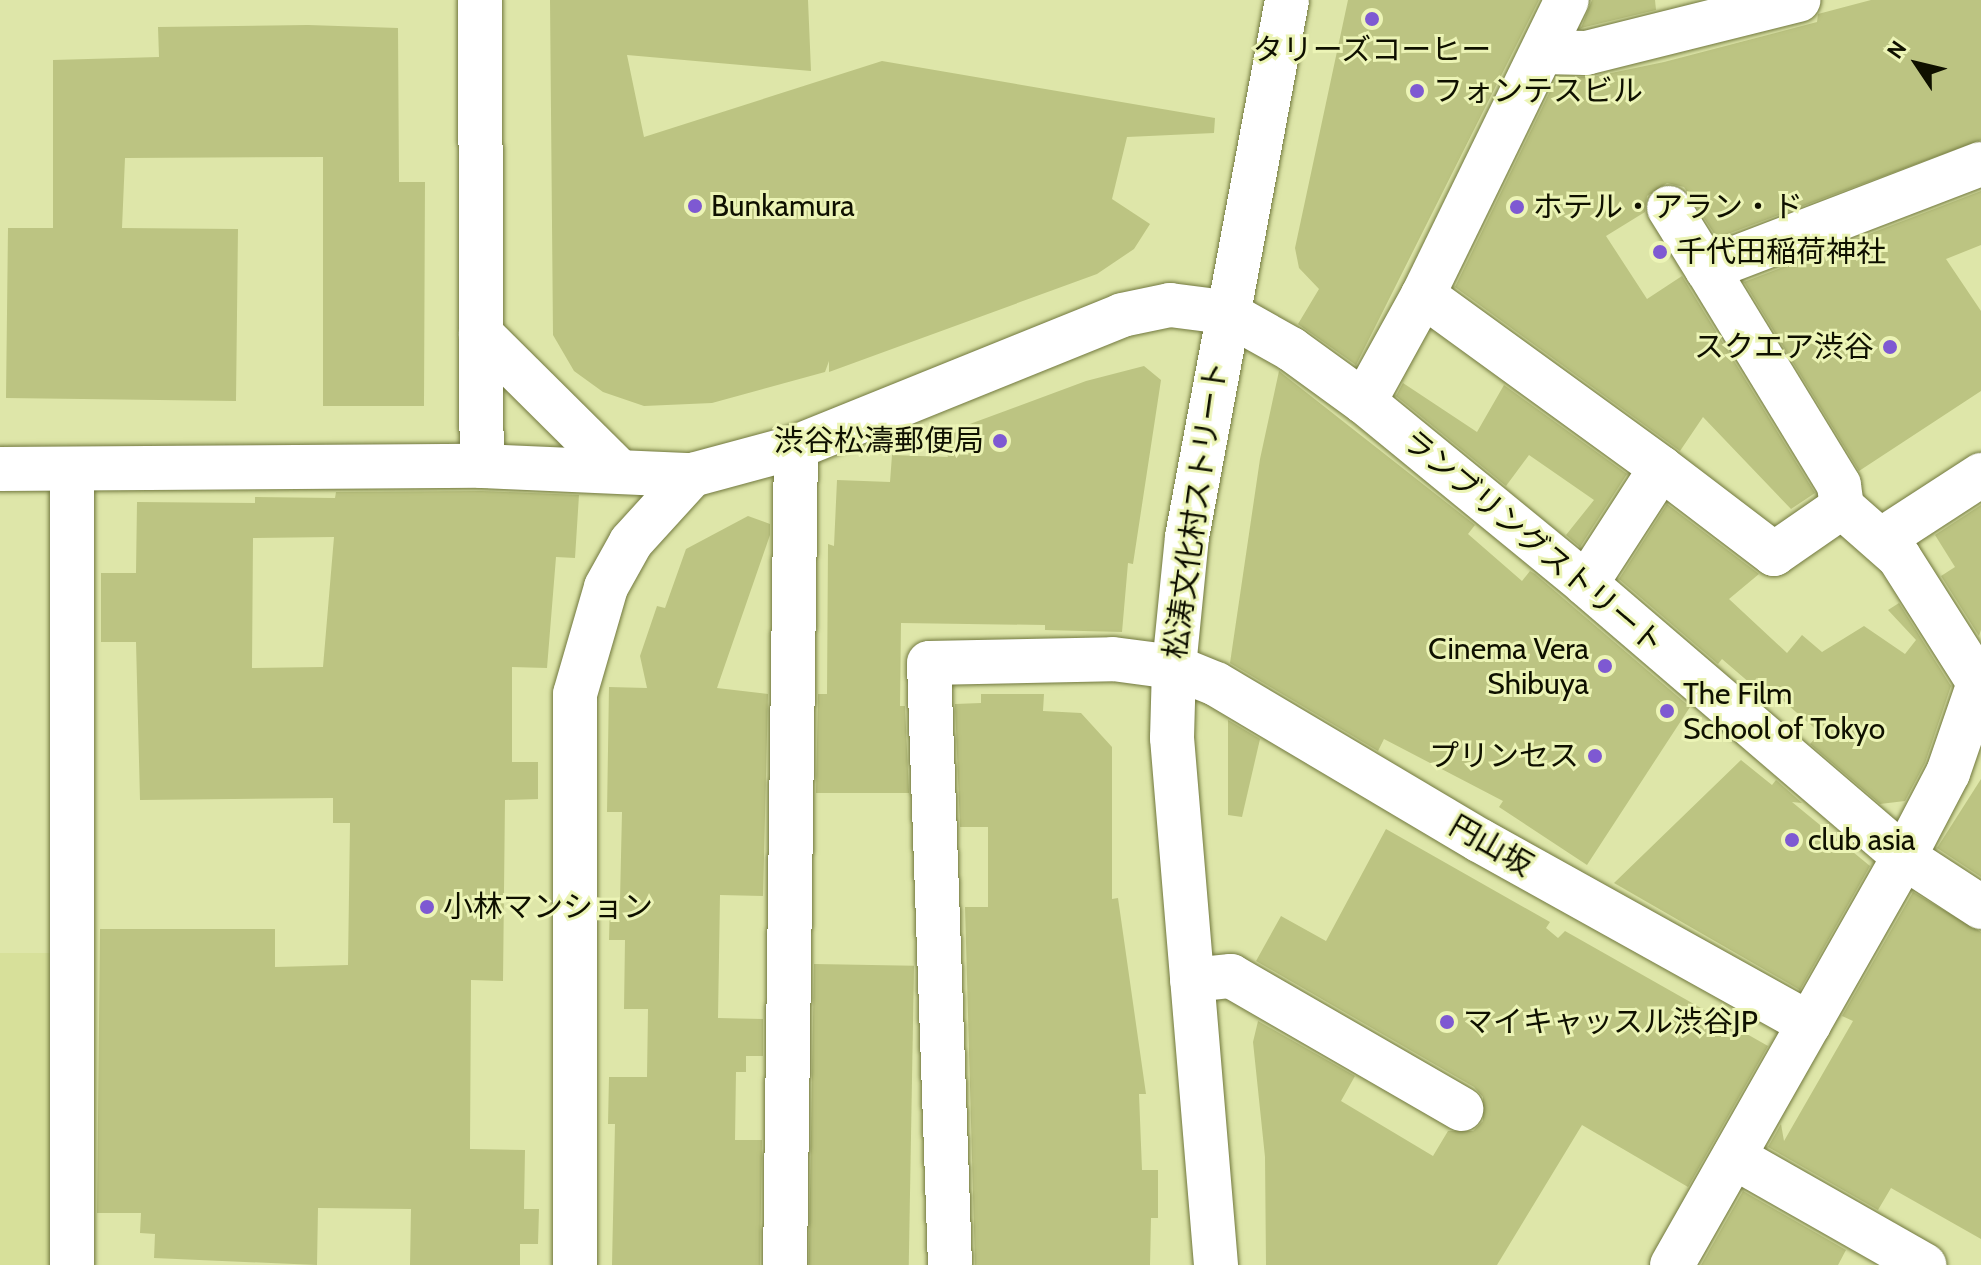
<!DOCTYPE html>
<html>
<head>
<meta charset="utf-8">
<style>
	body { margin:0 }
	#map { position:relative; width:1981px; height:1265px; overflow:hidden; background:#dee6a9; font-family:Cabin,"Noto Sans JP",sans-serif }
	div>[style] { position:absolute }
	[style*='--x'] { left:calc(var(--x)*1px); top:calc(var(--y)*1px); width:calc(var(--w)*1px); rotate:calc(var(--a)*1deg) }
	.built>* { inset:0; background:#d7e09a; transform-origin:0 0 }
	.building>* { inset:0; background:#bcc482; transform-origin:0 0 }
	.roads { filter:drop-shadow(0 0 2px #71783e) drop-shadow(0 0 2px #71783e) }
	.minor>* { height:44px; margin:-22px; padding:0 22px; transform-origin:22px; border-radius:22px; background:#fff }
	.dots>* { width:22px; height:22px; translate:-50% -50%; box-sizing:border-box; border:4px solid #ecf4b6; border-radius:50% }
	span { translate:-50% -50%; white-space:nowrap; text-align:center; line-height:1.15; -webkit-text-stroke:6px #ecf4b6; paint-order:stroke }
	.poi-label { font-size:30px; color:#0f1000 }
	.left { translate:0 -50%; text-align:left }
	.right { translate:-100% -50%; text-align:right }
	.street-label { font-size:30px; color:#0f1000 }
	.north { position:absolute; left:1877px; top:24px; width:80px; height:80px; -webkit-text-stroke:6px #ecf4b6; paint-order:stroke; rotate:305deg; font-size:22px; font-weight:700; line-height:32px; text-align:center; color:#0f1000 }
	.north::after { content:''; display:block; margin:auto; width:28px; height:36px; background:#0f1000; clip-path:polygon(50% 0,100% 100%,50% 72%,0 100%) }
</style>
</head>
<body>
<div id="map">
	<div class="built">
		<div style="left:0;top:953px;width:56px;height:312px"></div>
	</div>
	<div class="building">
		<div style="clip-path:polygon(550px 0,808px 0,811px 71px,627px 55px,644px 137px,882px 61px,1215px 118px,1214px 133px,1127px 137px,1112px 199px,1150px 224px,1134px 249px,1097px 274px,829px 372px,829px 361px,825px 372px,712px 403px,644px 406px,603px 392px,574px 371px,553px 335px)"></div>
		<div style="clip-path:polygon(1348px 0,1539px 0,1356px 365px,1298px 324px,1319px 289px,1299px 268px,1295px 248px)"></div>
		<div style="clip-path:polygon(1592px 0,1655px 0,1656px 10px,1581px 28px)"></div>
		<div style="clip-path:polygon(1871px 0,1981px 0,1981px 140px,1717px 238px,1684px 187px,1667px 183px,1647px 196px,1645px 212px,1606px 236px,1647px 299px,1682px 276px,1815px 493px,1791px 509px,1703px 417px,1680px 451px,1455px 287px,1557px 77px,1592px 77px,1664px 62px,1817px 22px,1818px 14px)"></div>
		<div style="clip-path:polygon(308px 25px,398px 28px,399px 182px,425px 182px,424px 406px,323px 406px,323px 157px,125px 158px,122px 228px,238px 229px,236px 401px,6px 398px,8px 228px,53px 228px,53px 60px,159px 57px,158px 27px)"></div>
		<div style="clip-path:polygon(1981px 191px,1981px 245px,1946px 259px,1981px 311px,1981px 391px,1859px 471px,1744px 282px)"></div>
		<div style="clip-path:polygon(1144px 366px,1161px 380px,1133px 564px,1128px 563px,1122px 632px,1045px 630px,1045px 625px,901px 623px,900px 706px,905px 706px,909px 793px,816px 793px,818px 694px,827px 694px,828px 544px,834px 546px,837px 480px,890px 482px,892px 455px,948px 457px,940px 435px,1086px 381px)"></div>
		<div style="clip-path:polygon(1279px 371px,1475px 525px,1468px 534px,1522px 581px,1530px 571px,1535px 574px,1690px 707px,1587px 865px,1499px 807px,1503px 801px,1384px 739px,1378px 751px,1230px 663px,1260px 459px)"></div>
		<div style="clip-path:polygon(1403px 383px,1477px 432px,1504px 385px,1627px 474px,1580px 547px,1566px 535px,1594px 500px,1529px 455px,1506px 486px,1396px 396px)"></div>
		<div style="clip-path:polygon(evenodd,482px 491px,579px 495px,575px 558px,556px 557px,547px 668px,512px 667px,512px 762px,538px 762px,538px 799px,505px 800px,503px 981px,471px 980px,470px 1149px,525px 1150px,524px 1209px,539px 1209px,538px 1244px,520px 1244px,520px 1265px,410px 1265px,411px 1209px,318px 1208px,317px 1265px,154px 1258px,155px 1234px,140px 1233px,141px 1213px,97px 1213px,100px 929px,275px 929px,275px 967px,348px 965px,350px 823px,333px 823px,333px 798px,140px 800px,136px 642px,101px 642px,101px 573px,136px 573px,137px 502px,255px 503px,255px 497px,335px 498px,336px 492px,482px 491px,334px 537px,323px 667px,252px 668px,253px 538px,334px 537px)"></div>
		<div style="clip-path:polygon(1667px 504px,1759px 574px,1729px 599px,1787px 653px,1802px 635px,1822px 652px,1864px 626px,1905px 654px,1916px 640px,1888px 610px,1899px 603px,1951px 686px,1925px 763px,1905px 801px,1880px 804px,1810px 744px,1820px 733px,1757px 678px,1751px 684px,1722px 659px,1718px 664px,1619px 579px)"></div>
		<div style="clip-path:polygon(1981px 505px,1981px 630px,1979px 636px,1941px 576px,1955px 567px,1935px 535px)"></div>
		<div style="clip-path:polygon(748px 516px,770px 524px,770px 535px,717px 688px,768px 694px,763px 896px,720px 895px,718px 1018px,763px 1019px,763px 1056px,746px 1056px,746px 1072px,736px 1072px,735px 1140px,762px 1140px,760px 1265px,612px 1265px,615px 1124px,608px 1124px,609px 1077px,647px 1077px,648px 1009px,624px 1009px,625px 940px,609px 940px,610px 900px,620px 900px,622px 812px,607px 812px,609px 687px,647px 688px,640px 656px,657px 606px,665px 608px,686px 549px)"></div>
		<div style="clip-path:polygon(981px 694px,1044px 694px,1043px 711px,1081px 713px,1112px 747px,1112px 899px,1118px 898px,1146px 1094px,1139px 1094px,1142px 1170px,1158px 1170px,1158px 1218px,1151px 1218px,1150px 1265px,975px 1265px,965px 907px,988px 907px,988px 827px,960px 827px,955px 704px,981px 703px)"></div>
		<div style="clip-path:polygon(1228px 720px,1260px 739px,1242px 817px,1228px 815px)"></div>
		<div style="clip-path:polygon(1741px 760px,1772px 785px,1776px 780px,1802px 803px,1792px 802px,1870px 866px,1800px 990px,1614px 883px)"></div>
		<div style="clip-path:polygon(1981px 779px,1981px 877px,1937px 848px)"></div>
		<div style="clip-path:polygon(1386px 829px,1550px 922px,1546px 928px,1558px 938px,1565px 931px,1768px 1046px,1688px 1187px,1582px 1125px,1497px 1265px,1266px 1265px,1265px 1157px,1253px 1042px,1258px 1021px,1355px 1076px,1341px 1101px,1433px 1156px,1448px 1131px,1473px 1131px,1483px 1121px,1483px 1097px,1474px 1087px,1256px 961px,1281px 916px,1326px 941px)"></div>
		<div style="clip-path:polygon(1913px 892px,1981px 932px,1981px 1239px,1891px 1188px,1878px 1210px,1768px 1147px,1781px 1124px,1784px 1141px,1853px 1021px,1842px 1016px)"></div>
		<div style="left:814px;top:964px;width:100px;height:301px;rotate:1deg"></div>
		<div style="clip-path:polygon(1743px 1191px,1846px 1250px,1838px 1265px,1701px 1265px)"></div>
	</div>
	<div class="roads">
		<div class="minor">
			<div style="--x:480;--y:0;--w:466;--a:89.8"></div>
			<div style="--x:1543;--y:52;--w:43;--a:1.3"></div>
			<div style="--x:1586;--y:53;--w:219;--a:-14"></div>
			<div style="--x:1669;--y:208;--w:72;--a:58.1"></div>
			<div style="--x:1423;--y:295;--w:294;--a:36"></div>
			<div style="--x:1661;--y:468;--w:138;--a:122.9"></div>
			<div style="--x:481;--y:334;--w:194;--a:44.8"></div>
			<div style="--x:1364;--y:402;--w:122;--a:-61.1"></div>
			<div style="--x:1423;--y:295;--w:328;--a:-64"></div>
			<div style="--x:1661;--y:468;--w:142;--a:37.3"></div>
			<div style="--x:1774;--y:554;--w:83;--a:-34.7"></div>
			<div style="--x:0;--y:469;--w:482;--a:-0.4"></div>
			<div style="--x:482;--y:466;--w:210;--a:2.5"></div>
			<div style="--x:692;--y:475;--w:108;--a:-15.1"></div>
			<div style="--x:796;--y:447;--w:352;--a:-22"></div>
			<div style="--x:1122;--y:315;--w:49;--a:-11.8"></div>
			<div style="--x:1170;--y:305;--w:55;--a:7.3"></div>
			<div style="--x:1225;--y:312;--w:76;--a:29.3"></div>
			<div style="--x:1291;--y:349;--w:90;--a:36"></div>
			<div style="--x:1364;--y:402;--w:287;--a:39.3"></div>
			<div style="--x:1586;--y:584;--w:419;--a:40.6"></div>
			<div style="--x:1904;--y:857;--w:92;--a:33"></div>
			<div style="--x:72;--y:470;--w:795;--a:90"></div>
			<div style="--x:1884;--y:538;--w:116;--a:-33"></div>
			<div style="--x:1192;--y:980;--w:39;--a:-6"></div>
			<div style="--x:1231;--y:976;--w:266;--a:30"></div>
			<div style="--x:1734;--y:1157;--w:219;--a:29.6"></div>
			<div style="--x:575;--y:1265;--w:571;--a:-90"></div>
			<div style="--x:575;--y:694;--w:111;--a:-73.8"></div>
			<div style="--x:606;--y:587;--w:51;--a:-60.9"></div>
			<div style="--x:631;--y:542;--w:91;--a:-47.7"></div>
			<div style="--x:785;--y:1265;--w:818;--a:-89.23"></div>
			<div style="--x:950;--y:1265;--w:602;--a:-92"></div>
			<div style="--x:929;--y:663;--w:184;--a:-1.2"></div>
			<div style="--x:1113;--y:659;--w:62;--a:7.5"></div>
			<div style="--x:1174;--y:667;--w:45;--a:22"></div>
			<div style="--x:1216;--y:684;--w:306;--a:30.7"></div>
			<div style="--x:1479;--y:840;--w:378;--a:29.1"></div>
			<div style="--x:1216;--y:1265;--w:529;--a:-94.77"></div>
			<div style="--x:1172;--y:738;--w:71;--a:-88.4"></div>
			<div style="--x:1174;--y:667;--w:131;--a:-84.3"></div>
			<div style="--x:1187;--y:537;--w:546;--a:-79.45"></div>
			<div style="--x:1672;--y:1265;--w:469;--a:-60.4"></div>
			<div style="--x:1904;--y:857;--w:95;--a:-62.4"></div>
			<div style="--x:1948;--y:773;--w:95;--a:-71"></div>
			<div style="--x:1979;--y:683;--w:149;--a:-122.4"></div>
			<div style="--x:1899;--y:557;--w:76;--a:-138.7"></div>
			<div style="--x:1842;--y:507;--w:22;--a:-98"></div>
			<div style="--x:1839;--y:485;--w:253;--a:-121.4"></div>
			<div style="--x:1707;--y:269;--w:293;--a:-21"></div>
		</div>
	</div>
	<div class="dots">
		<div style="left:1372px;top:19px;background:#7e59d2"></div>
		<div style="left:1417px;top:91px;background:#7e59d2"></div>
		<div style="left:695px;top:206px;background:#7e59d2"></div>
		<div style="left:1517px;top:207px;background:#7e59d2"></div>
		<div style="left:1660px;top:252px;background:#7e59d2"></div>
		<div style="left:1890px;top:347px;background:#7e59d2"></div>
		<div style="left:1000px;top:441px;background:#7e59d2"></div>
		<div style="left:1605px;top:666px;background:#7e59d2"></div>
		<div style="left:1667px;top:711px;background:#7e59d2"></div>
		<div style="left:1595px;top:756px;background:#7e59d2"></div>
		<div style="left:1792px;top:840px;background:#7e59d2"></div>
		<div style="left:427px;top:907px;background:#7e59d2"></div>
		<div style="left:1447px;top:1022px;background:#7e59d2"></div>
	</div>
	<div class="poi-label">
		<span style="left:1372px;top:50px">タリーズコーヒー</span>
		<span class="left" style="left:1433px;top:91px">フォンテスビル</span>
		<span class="left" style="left:711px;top:206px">Bunkamura</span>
		<span class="left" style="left:1533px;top:207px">ホテル・アラン・ド</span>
		<span class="left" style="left:1676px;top:252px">千代田稲荷神社</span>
		<span class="right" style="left:1874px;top:347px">スクエア渋谷</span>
		<span class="right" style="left:984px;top:441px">渋谷松濤郵便局</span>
		<span class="right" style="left:1589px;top:666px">Cinema Vera<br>Shibuya</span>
		<span class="left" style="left:1683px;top:711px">The Film<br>School of Tokyo</span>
		<span class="right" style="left:1579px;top:756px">プリンセス</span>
		<span class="left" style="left:1808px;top:840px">club asia</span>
		<span class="left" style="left:443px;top:907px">小林マンション</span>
		<span class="left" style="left:1463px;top:1022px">マイキャッスル渋谷JP</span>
	</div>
	<div class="street-label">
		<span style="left:1196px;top:510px;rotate:-82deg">松涛文化村ストリート</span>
		<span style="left:1533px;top:542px;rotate:40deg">ランブリングストリート</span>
		<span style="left:1491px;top:846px;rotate:30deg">円山坂</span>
	</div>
	<div class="north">N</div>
</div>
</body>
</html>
